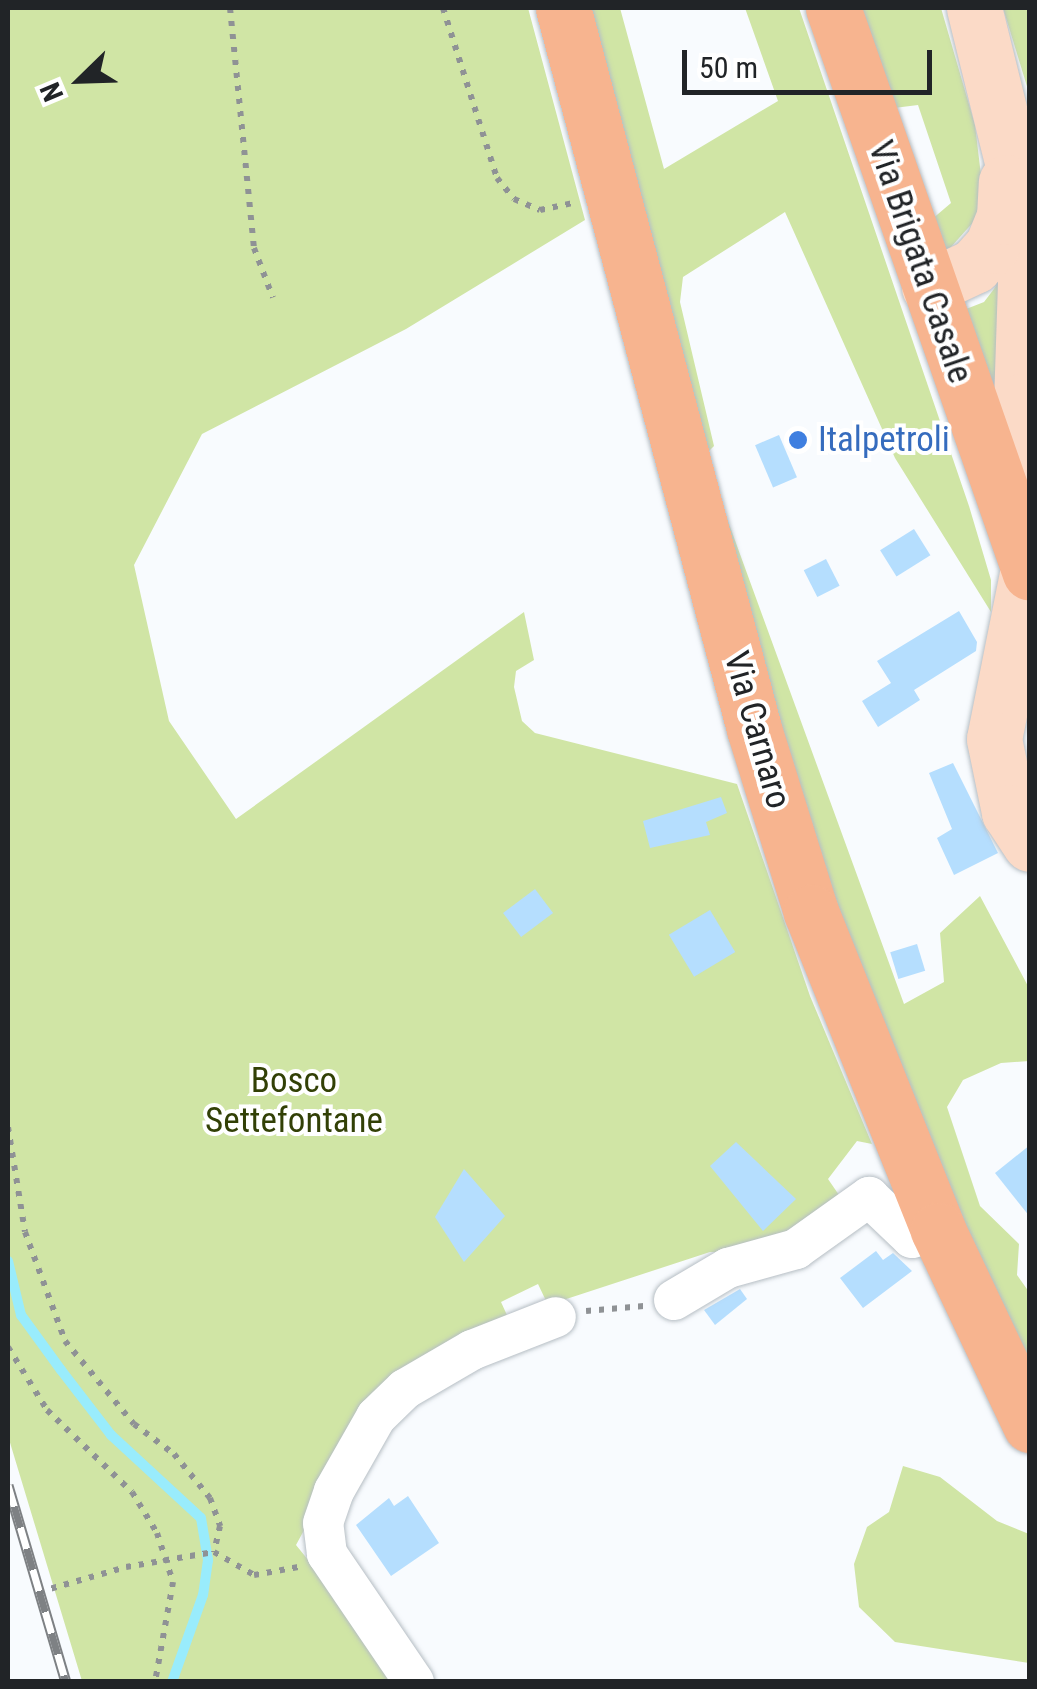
<!DOCTYPE html>
<html>
<head>
<meta charset="utf-8">
<style>
	body { margin:0 }
	#map { position:relative; width:1037px; height:1689px; overflow:hidden; background:#f8fbfe; font-family:"Roboto Condensed",sans-serif }
	div>[style] { position:absolute }
	[style*='--x'] { left:calc(var(--x)*1px); top:calc(var(--y)*1px); width:calc(var(--w)*1px); rotate:calc(var(--a)*1deg) }
	.green>* { inset:0; background:#d0e5a5 }
	.stream>* { height:10px; margin:-5px; padding:0 5px; transform-origin:5px; border-radius:5px; background:#99ecfc }
	.building>* { inset:0; background:#b5defe; transform-origin:0 0 }
	.path>* { height:6px; margin-top:-3px; transform-origin:0; background:repeating-linear-gradient(90deg,#8f9295 0 5px,transparent 0 13px) }
	.roads { filter:drop-shadow(0 0 2px #b6bec4) drop-shadow(0 0 2px #b6bec4) }
	.street>* { height:40px; margin:-20px; padding:0 20px; transform-origin:20px; border-radius:20px; background:#fff }
	.secondary>* { height:55px; margin:-27.5px; padding:0 27.5px; transform-origin:27.5px; border-radius:27.5px; background:#fbdac7 }
	.primary>* { height:55px; margin:-27.5px; padding:0 27.5px; transform-origin:27.5px; border-radius:27.5px; background:#f7b48f }
	.rail>* { height:11px; margin-top:-5.5px; transform-origin:0; background:repeating-linear-gradient(90deg,#fff 0 22px,#7e8184 0 44px); box-sizing:border-box; border-block:2px solid #7e8184 }
	.dots>* { width:28px; height:28px; translate:-50% -50%; box-sizing:border-box; border:5px solid #fff; border-radius:50% }
	span { translate:-50% -50%; white-space:nowrap; text-align:center; line-height:1.15; -webkit-text-stroke:8px #fff; paint-order:stroke }
	.street-label { font-size:35px; color:#212427 }
	.shop-label { font-size:35px; color:#366cbe }
	.left { translate:0 -50%; text-align:left }
	.park-label { font-size:35px; color:#324006 }
	.frame { position:absolute; inset:0; border:10px solid #212427; pointer-events:none }
	.north { position:absolute; left:30px; top:30px; width:100px; height:100px; -webkit-text-stroke:8px #fff; paint-order:stroke; rotate:247deg; font-size:28px; font-weight:700; line-height:40px; text-align:center; color:#212427 }
	.north::after { content:''; display:block; margin:auto; width:35px; height:45px; background:#212427; clip-path:polygon(50% 0,100% 100%,50% 72%,0 100%) }
	.scale { position:absolute; left:682px; top:50px; width:250px; height:45px; box-sizing:border-box; border:5px solid #212427; border-top:0; padding-left:12px; font-size:30px; line-height:35px; white-space:nowrap; color:#212427; -webkit-text-stroke:8px #fff; paint-order:stroke }
</style>
</head>
<body>
<div id="map">
	<div class="green">
		<div style="clip-path:polygon(8px 8px,528px 8px,585px 220px,406px 329px,202px 434px,134px 565px,169px 721px,236px 819px,524px 612px,534px 660px,516px 671px,514px 687px,522px 721px,535px 733px,737px 784px,810px 996px,872px 1144px,857px 1141px,828px 1179px,839px 1195px,757px 1252px,710px 1252px,548px 1305px,538px 1284px,501px 1302px,511px 1324px,361px 1425px,296px 1545px,364px 1629px,396px 1681px,82px 1681px,8px 1436px)"></div>
		<div style="clip-path:polygon(590px 8px,620px 8px,664px 169px,778px 101px,745px 8px,799px 8px,969px 506px,991px 580px,991px 612px,895px 458px,785px 212px,683px 277px,680px 302px,714px 446px,706px 454px)"></div>
		<div style="clip-path:polygon(860px 8px,941px 8px,975px 125px,985px 209px,943px 256px,931px 220px,951px 203px,918px 105px,894px 108px)"></div>
		<div style="clip-path:polygon(1003px 8px,1029px 8px,1029px 93px)"></div>
		<div style="clip-path:polygon(1000px 281px,999px 400px,961px 311px,984px 302px)"></div>
		<div style="clip-path:polygon(725px 513px,904px 1004px,944px 982px,940px 933px,980px 896px,1029px 988px,1029px 1061px,1001px 1063px,963px 1080px,947px 1107px,980px 1206px,1019px 1244px,1017px 1275px,1029px 1292px,1029px 1361px,973px 1254px,860px 973px,793px 770px)"></div>
		<div style="clip-path:polygon(903px 1466px,940px 1477px,997px 1521px,1029px 1534px,1029px 1663px,895px 1642px,859px 1607px,854px 1564px,867px 1527px,889px 1512px)"></div>
	</div>
	<div class="stream">
		<div style="--x:8;--y:1261;--w:56;--a:76.5"></div>
		<div style="--x:21;--y:1315;--w:68;--a:54"></div>
		<div style="--x:61;--y:1370;--w:82;--a:52.4"></div>
		<div style="--x:111;--y:1435;--w:122;--a:42.7"></div>
		<div style="--x:201;--y:1518;--w:43;--a:80.5"></div>
		<div style="--x:208;--y:1560;--w:35;--a:98"></div>
		<div style="--x:203;--y:1595;--w:92;--a:109.6"></div>
	</div>
	<div class="building">
		<div style="left:779px;top:435px;width:46px;height:26px;rotate:67deg"></div>
		<div style="left:914px;top:529px;width:31px;height:40px;rotate:58deg"></div>
		<div style="left:826px;top:559px;width:30px;height:25px;rotate:63deg"></div>
		<div style="clip-path:polygon(959px 611px,977px 642px,976px 651px,914px 690px,920px 700px,878px 727px,862px 701px,891px 683px,877px 661px)"></div>
		<div style="clip-path:polygon(953px 763px,998px 853px,954px 875px,937px 838px,952px 829px,929px 773px)"></div>
		<div style="clip-path:polygon(721px 797px,727px 813px,706px 822px,710px 835px,650px 848px,643px 821px)"></div>
		<div style="left:535px;top:889px;width:30px;height:40px;rotate:53deg"></div>
		<div style="left:710px;top:910px;width:49px;height:48px;rotate:59deg"></div>
		<div style="left:917px;top:944px;width:28px;height:28px;rotate:73deg"></div>
		<div style="clip-path:polygon(736px 1142px,796px 1199px,763px 1231px,710px 1166px)"></div>
		<div style="clip-path:polygon(1030px 1145px,1030px 1217px,995px 1173px)"></div>
		<div style="clip-path:polygon(464px 1169px,505px 1216px,464px 1262px,435px 1217px)"></div>
		<div style="clip-path:polygon(876px 1251px,883px 1260px,893px 1253px,912px 1271px,863px 1308px,840px 1278px)"></div>
		<div style="clip-path:polygon(740px 1289px,747px 1299px,715px 1325px,704px 1310px)"></div>
		<div style="clip-path:polygon(408px 1496px,439px 1543px,391px 1576px,356px 1525px,389px 1498px,394px 1506px)"></div>
	</div>
	<div class="path">
		<div style="--x:230;--y:8;--w:241;--a:84.3"></div>
		<div style="--x:254;--y:248;--w:53;--a:69.2"></div>
		<div style="--x:443;--y:8;--w:178;--a:72.4"></div>
		<div style="--x:497;--y:178;--w:27;--a:51"></div>
		<div style="--x:514;--y:199;--w:28;--a:23"></div>
		<div style="--x:540;--y:210;--w:33;--a:-12"></div>
		<div style="--x:8;--y:1127;--w:106;--a:80.8"></div>
		<div style="--x:25;--y:1232;--w:116;--a:69.8"></div>
		<div style="--x:65;--y:1341;--w:108;--a:50.3"></div>
		<div style="--x:134;--y:1424;--w:50;--a:36.9"></div>
		<div style="--x:174;--y:1454;--w:57;--a:50.7"></div>
		<div style="--x:210;--y:1498;--w:30;--a:70"></div>
		<div style="--x:220;--y:1526;--w:27;--a:103"></div>
		<div style="--x:586;--y:1311;--w:58;--a:-4.9"></div>
		<div style="--x:8;--y:1347;--w:74;--a:58.2"></div>
		<div style="--x:47;--y:1410;--w:118;--a:44"></div>
		<div style="--x:132;--y:1492;--w:48;--a:58.6"></div>
		<div style="--x:157;--y:1533;--w:52;--a:71.9"></div>
		<div style="--x:173;--y:1582;--w:102;--a:100.2"></div>
		<div style="--x:214;--y:1552;--w:46;--a:29.9"></div>
		<div style="--x:254;--y:1575;--w:45;--a:-10.3"></div>
		<div style="--x:39;--y:1592;--w:91;--a:-16"></div>
		<div style="--x:126;--y:1567;--w:89;--a:-9.7"></div>
	</div>
	<div class="roads">
		<div class="street">
			<div style="--x:674;--y:1300;--w:63;--a:-30.7"></div>
			<div style="--x:728;--y:1268;--w:71;--a:-15.6"></div>
			<div style="--x:796;--y:1249;--w:90;--a:-35.5"></div>
			<div style="--x:869;--y:1197;--w:59;--a:43.6"></div>
			<div style="--x:912;--y:1238;--w:27;--a:-17"></div>
			<div style="--x:414;--y:1682;--w:155;--a:-124.2"></div>
			<div style="--x:327;--y:1554;--w:31;--a:-97"></div>
			<div style="--x:323;--y:1523;--w:34;--a:-71"></div>
			<div style="--x:334;--y:1491;--w:85;--a:-60.4"></div>
			<div style="--x:376;--y:1417;--w:40;--a:-44"></div>
			<div style="--x:405;--y:1389;--w:78;--a:-30.2"></div>
			<div style="--x:472;--y:1350;--w:90;--a:-21.4"></div>
		</div>
		<div class="secondary">
			<div style="--x:974;--y:8;--w:220;--a:76.1"></div>
			<div style="--x:1027;--y:222;--w:179;--a:91.9"></div>
			<div style="--x:1021;--y:401;--w:168;--a:87.6"></div>
			<div style="--x:1028;--y:569;--w:173;--a:101.3"></div>
			<div style="--x:994;--y:739;--w:75;--a:78.4"></div>
			<div style="--x:1009;--y:812;--w:38;--a:57"></div>
			<div style="--x:929;--y:287;--w:50;--a:-25"></div>
			<div style="--x:974;--y:266;--w:27;--a:-48"></div>
			<div style="--x:992;--y:246;--w:31;--a:-68"></div>
			<div style="--x:1004;--y:217;--w:35;--a:-87"></div>
		</div>
		<div class="primary">
			<div style="--x:563;--y:8;--w:746;--a:75.16"></div>
			<div style="--x:754;--y:729;--w:192;--a:72.7"></div>
			<div style="--x:811;--y:912;--w:342;--a:68.2"></div>
			<div style="--x:938;--y:1230;--w:216;--a:64.7"></div>
			<div style="--x:833;--y:8;--w:598;--a:70.78"></div>
		</div>
	</div>
	<div class="rail">
		<div style="--x:8;--y:1485;--w:205;--a:73.6"></div>
	</div>
	<div class="dots">
		<div style="left:798px;top:440px;background:#3f7fe0"></div>
	</div>
	<div class="street-label">
		<span style="left:920px;top:262px;rotate:71deg">Via Brigata Casale</span>
		<span style="left:757px;top:730px;rotate:74deg">Via Carnaro</span>
	</div>
	<div class="shop-label">
		<span class="left" style="left:818px;top:440px">Italpetroli</span>
	</div>
	<div class="park-label">
		<span style="left:294px;top:1101px">Bosco<br>Settefontane</span>
	</div>
	<div class="frame"></div>
	<div class="north">N</div>
	<div class="scale">50 m</div>
</div>
</body>
</html>
